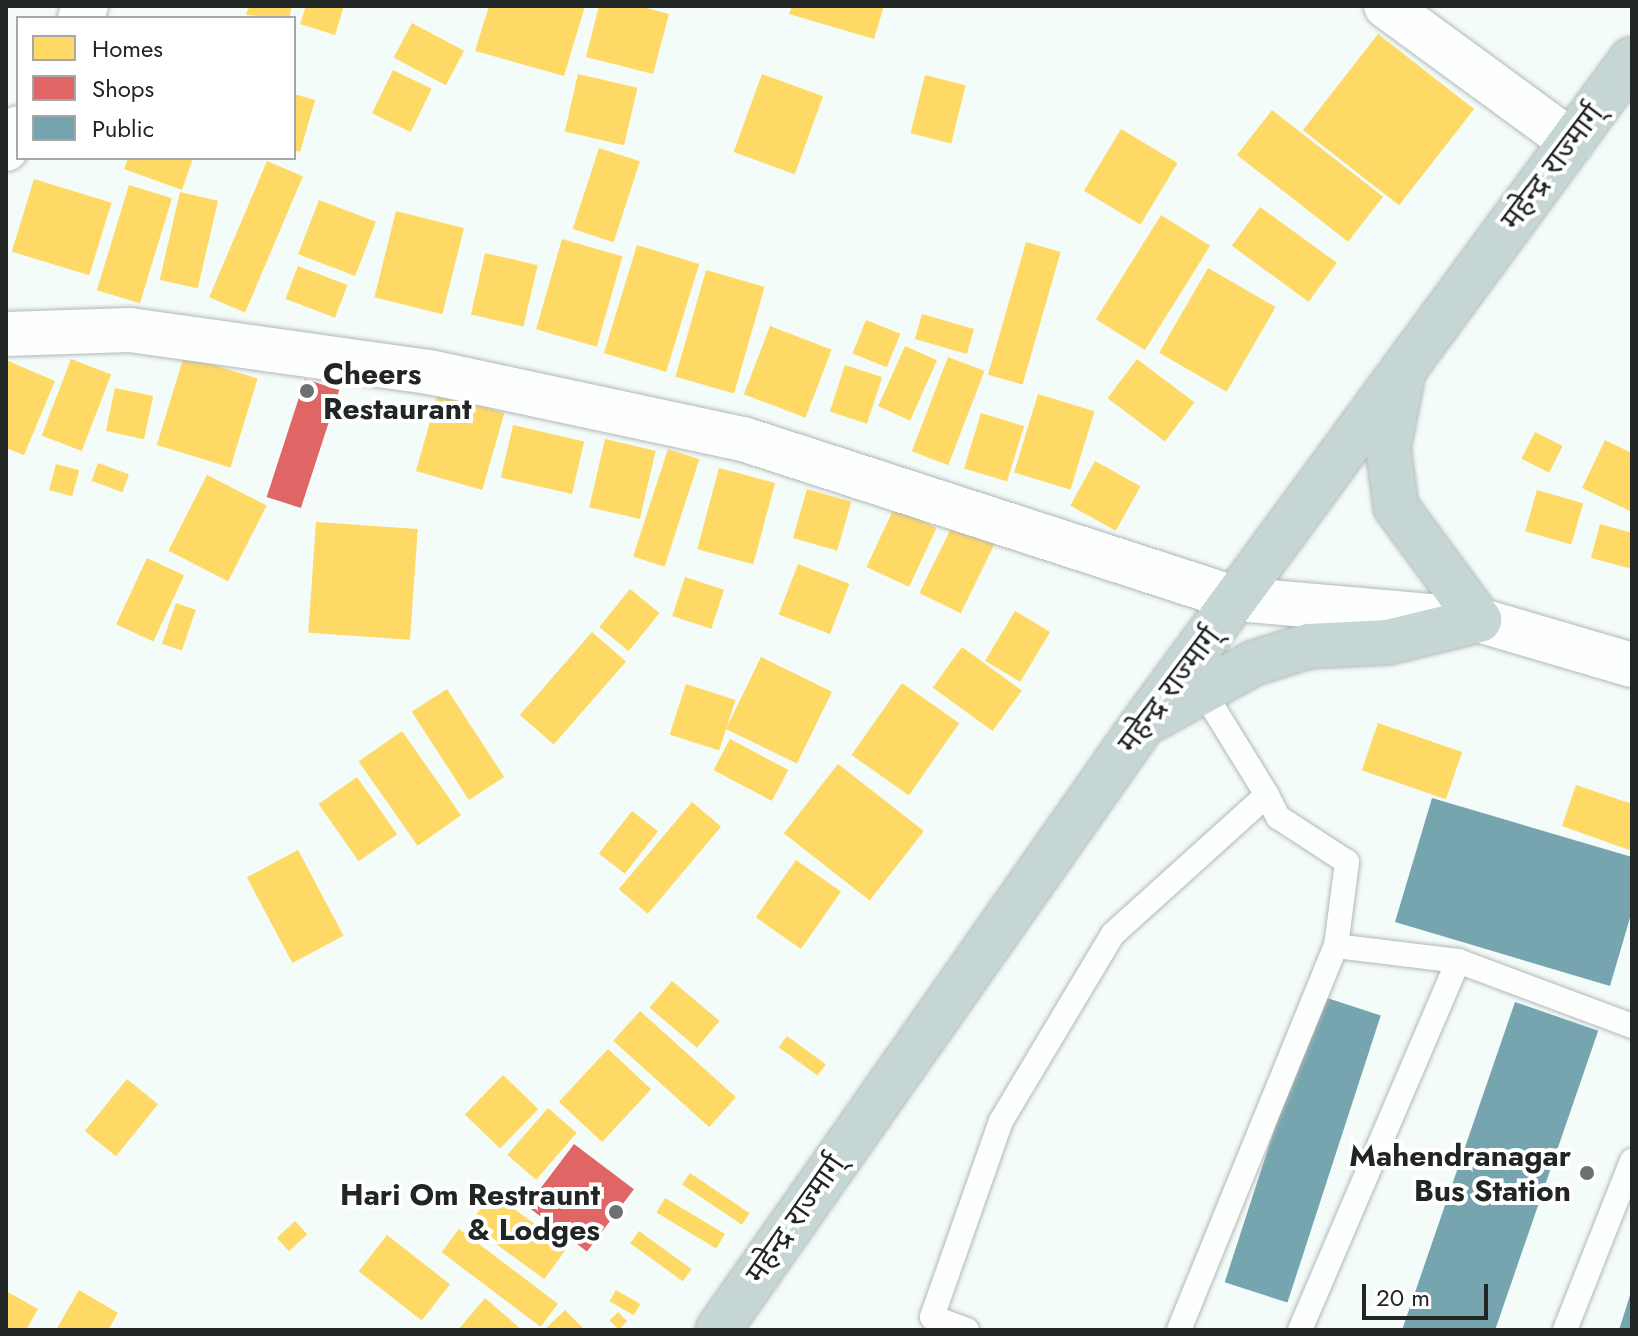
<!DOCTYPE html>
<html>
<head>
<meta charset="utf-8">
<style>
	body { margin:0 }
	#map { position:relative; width:1638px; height:1336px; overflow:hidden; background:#f4fcfa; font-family:Jost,"Noto Sans Devanagari",sans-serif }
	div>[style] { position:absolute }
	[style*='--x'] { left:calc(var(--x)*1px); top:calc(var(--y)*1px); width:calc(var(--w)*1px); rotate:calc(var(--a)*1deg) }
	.homes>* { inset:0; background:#ffd966; transform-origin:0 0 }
	.shops>* { inset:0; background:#e06666; transform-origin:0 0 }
	.public>* { inset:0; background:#76a5af; transform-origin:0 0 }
	.roads { filter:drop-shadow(0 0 2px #b2b8b7) drop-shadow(0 0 2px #b2b8b7) }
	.lane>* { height:24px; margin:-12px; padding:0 12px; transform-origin:12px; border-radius:12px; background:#fdfffe }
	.street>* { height:44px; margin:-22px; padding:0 22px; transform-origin:22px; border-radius:22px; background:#fdfffe }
	.highway>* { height:44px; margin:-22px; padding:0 22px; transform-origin:22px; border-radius:22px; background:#c5d6d4 }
	.dots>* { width:22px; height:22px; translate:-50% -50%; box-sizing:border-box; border:4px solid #fff; border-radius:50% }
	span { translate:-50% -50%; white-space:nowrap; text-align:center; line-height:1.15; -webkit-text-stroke:8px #fff; paint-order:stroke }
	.street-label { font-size:30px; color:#212625 }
	.poi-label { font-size:30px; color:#212625; font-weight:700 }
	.left { translate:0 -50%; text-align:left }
	.right { translate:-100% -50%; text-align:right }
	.frame { position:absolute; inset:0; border:8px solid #212625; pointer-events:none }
	.legend { position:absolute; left:16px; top:16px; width:280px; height:144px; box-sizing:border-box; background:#fff; border:2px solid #a6a8a8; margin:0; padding:10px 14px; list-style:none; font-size:24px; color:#212625 }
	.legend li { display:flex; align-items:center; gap:16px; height:40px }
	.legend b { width:40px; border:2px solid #a6a8a8 }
	.scale { position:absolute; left:1362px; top:1284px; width:126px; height:36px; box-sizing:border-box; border:4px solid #212625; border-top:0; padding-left:10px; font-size:24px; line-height:28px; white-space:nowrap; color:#212625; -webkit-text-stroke:6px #fff; paint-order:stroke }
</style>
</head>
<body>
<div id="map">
	<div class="homes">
		<div style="clip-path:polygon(249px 6px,292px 6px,289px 18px,246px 15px)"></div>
		<div style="clip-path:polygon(306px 6px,344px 6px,335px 35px,300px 24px)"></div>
		<div style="clip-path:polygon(489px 6px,585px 6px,564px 76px,475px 51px)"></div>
		<div style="clip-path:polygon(599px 6px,639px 6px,669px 14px,653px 74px,586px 57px)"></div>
		<div style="clip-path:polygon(792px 6px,884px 6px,874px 39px,789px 14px)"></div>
		<div style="left:412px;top:23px;width:59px;height:39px;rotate:28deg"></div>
		<div style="left:1378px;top:34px;width:122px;height:122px;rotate:38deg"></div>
		<div style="left:393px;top:70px;width:43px;height:48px;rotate:26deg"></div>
		<div style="left:578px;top:74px;width:61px;height:59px;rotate:13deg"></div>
		<div style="left:762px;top:74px;width:65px;height:83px;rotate:20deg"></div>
		<div style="left:925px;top:75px;width:42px;height:60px;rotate:14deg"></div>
		<div style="clip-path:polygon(294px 94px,315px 100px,300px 152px,294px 150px)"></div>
		<div style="left:1272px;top:110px;width:141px;height:57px;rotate:38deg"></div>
		<div style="left:1121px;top:129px;width:66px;height:72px;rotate:31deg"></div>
		<div style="left:599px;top:148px;width:43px;height:85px;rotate:18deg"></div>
		<div style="clip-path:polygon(128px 158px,193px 158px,182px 190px,124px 169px)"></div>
		<div style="left:267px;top:161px;width:39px;height:148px;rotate:23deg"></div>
		<div style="left:34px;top:179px;width:81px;height:76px;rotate:17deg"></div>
		<div style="left:129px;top:185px;width:45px;height:110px;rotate:17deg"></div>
		<div style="left:180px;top:192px;width:39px;height:90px;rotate:13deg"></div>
		<div style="left:319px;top:200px;width:61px;height:58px;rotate:21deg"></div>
		<div style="left:1260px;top:207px;width:95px;height:48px;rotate:36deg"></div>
		<div style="left:396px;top:211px;width:70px;height:89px;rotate:14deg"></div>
		<div style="left:1161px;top:215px;width:58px;height:123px;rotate:32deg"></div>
		<div style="left:562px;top:239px;width:63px;height:94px;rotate:16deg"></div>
		<div style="left:1026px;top:242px;width:36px;height:138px;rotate:16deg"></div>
		<div style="left:637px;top:245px;width:65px;height:113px;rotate:17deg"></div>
		<div style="left:485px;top:253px;width:54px;height:63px;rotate:13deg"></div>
		<div style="left:298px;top:266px;width:53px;height:35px;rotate:21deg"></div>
		<div style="left:1208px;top:268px;width:78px;height:98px;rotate:30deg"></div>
		<div style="left:706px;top:270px;width:61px;height:111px;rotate:16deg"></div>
		<div style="left:922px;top:314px;width:54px;height:26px;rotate:16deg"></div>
		<div style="left:866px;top:320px;width:37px;height:36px;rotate:22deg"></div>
		<div style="left:770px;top:326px;width:66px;height:73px;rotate:21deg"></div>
		<div style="left:905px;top:346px;width:35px;height:66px;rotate:24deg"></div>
		<div style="left:184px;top:356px;width:77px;height:93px;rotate:17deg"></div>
		<div style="left:948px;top:357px;width:39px;height:101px;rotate:21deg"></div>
		<div style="left:71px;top:359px;width:43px;height:82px;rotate:21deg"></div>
		<div style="left:1137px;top:359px;width:72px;height:49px;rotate:37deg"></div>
		<div style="clip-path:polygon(6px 360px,55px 381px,24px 455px,6px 448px)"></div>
		<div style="left:845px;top:365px;width:39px;height:49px;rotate:18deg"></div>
		<div style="left:115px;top:388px;width:39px;height:44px;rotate:12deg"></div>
		<div style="left:438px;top:394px;width:69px;height:80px;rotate:16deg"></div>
		<div style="left:1038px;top:394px;width:59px;height:82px;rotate:17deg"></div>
		<div style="left:981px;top:413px;width:45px;height:58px;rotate:17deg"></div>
		<div style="left:513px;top:425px;width:73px;height:54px;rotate:13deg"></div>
		<div style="left:1535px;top:432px;width:31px;height:30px;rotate:27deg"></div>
		<div style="left:605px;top:439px;width:52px;height:70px;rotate:13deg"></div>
		<div style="clip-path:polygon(1605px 440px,1632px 453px,1632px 512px,1582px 488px)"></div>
		<div style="left:668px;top:449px;width:33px;height:113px;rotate:18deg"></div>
		<div style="left:1095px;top:461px;width:52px;height:51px;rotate:29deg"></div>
		<div style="left:98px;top:463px;width:33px;height:19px;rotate:20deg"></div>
		<div style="left:56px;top:464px;width:24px;height:27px;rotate:15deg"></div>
		<div style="left:719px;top:468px;width:58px;height:84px;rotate:15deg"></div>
		<div style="left:207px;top:475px;width:67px;height:85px;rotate:27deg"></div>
		<div style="left:807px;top:489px;width:46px;height:51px;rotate:16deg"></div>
		<div style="left:1537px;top:490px;width:48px;height:43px;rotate:16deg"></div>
		<div style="left:894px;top:508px;width:47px;height:65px;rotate:25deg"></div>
		<div style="left:316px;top:522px;width:102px;height:111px;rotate:4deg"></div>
		<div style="left:954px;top:522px;width:46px;height:79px;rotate:26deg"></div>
		<div style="clip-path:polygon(1600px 524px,1632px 533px,1632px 569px,1591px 558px)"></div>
		<div style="left:147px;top:558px;width:41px;height:73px;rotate:25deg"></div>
		<div style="left:798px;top:564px;width:55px;height:54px;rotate:21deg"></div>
		<div style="left:685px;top:577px;width:41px;height:41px;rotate:18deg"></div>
		<div style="left:630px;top:589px;width:38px;height:49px;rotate:39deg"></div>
		<div style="left:176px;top:603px;width:21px;height:43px;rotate:19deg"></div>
		<div style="left:1015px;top:611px;width:41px;height:58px;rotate:31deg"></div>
		<div style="left:592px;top:632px;width:45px;height:110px;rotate:41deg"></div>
		<div style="left:962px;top:647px;width:74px;height:50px;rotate:36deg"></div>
		<div style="left:761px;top:657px;width:79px;height:80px;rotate:26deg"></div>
		<div style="left:902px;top:683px;width:70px;height:88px;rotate:35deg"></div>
		<div style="left:686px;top:684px;width:52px;height:53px;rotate:18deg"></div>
		<div style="left:447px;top:689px;width:105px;height:42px;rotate:57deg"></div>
		<div style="left:1378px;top:723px;width:89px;height:50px;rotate:19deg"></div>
		<div style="left:402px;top:731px;width:103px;height:53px;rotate:55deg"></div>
		<div style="left:730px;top:739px;width:66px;height:35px;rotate:28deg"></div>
		<div style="left:838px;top:764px;width:109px;height:88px;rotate:38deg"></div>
		<div style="left:357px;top:777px;width:70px;height:47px;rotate:55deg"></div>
		<div style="clip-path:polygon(1576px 785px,1632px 804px,1632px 851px,1562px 826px)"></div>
		<div style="left:692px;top:802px;width:38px;height:114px;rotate:40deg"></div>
		<div style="left:632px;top:811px;width:33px;height:54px;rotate:38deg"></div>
		<div style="left:298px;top:850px;width:97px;height:58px;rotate:62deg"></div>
		<div style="left:796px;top:860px;width:55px;height:70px;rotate:35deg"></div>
		<div style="left:672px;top:981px;width:62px;height:35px;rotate:40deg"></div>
		<div style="left:640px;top:1011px;width:129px;height:40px;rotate:42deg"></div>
		<div style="left:787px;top:1036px;width:48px;height:14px;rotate:36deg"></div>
		<div style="left:608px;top:1049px;width:59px;height:72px;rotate:43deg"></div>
		<div style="left:503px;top:1075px;width:49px;height:55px;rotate:44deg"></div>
		<div style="left:127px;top:1079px;width:40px;height:67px;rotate:39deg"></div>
		<div style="left:548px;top:1108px;width:38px;height:62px;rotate:41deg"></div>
		<div style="left:690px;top:1173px;width:72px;height:14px;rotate:34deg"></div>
		<div style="left:492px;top:1193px;width:93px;height:39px;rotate:36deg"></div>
		<div style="left:665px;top:1198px;width:70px;height:17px;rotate:31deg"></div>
		<div style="left:295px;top:1221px;width:18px;height:25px;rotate:47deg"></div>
		<div style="left:459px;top:1229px;width:124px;height:29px;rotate:37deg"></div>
		<div style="left:639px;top:1231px;width:65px;height:15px;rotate:36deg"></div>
		<div style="left:387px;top:1235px;width:80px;height:46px;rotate:38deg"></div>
		<div style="clip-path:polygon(79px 1290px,118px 1313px,108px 1330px,56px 1330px)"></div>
		<div style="left:616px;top:1290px;width:28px;height:13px;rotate:30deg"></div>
		<div style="clip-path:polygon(6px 1291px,38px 1309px,26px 1330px,6px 1330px)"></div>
		<div style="clip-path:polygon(485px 1298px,522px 1330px,458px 1330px)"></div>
		<div style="clip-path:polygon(565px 1310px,585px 1330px,544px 1330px)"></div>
		<div style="left:618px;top:1312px;width:13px;height:12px;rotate:45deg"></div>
	</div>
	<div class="shops">
		<div style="left:305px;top:379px;width:36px;height:124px;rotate:18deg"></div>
		<div style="left:574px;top:1144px;width:75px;height:78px;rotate:37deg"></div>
	</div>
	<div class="public">
		<div style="clip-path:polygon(1432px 798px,1632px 857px,1632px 911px,1610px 986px,1395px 922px)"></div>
		<div style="left:1318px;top:995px;width:66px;height:302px;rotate:18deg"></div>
		<div style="left:1515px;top:1002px;width:88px;height:347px;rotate:19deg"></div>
		<div style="clip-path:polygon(1631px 1292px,1632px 1330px,1619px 1330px)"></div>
	</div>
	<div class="roads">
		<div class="lane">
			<div style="--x:1336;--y:946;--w:123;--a:7"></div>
			<div style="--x:967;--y:1330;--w:37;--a:-160"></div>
			<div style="--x:932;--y:1317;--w:208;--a:-70.6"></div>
			<div style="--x:1001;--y:1121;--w:218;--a:-59.1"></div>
			<div style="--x:1113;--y:934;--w:207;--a:-42.1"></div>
			<div style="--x:1267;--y:795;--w:122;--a:-121.6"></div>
			<div style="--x:1179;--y:1330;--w:415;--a:-67.8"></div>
			<div style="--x:1336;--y:946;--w:85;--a:-82.5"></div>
			<div style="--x:1347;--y:862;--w:82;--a:-146.9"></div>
			<div style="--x:1278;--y:817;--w:25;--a:-117"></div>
			<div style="--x:1300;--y:1330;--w:401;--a:-66.8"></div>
			<div style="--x:1458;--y:961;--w:186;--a:20.5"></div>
			<div style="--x:1565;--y:1330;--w:182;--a:-68.4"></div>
		</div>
		<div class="street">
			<div style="--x:1386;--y:6;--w:230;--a:36.2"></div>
			<div style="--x:80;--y:18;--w:13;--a:-63"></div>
			<div style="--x:6;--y:149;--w:24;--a:-60"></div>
			<div style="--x:6;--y:334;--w:124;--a:-1.8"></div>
			<div style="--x:130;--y:330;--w:303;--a:8"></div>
			<div style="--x:430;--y:372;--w:320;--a:12.1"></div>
			<div style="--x:743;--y:439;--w:519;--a:17.95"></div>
			<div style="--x:1237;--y:599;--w:243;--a:5"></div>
			<div style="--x:1479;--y:620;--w:159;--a:16.4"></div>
		</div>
		<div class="highway">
			<div style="--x:1154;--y:718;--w:114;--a:-28.8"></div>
			<div style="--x:1254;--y:663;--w:58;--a:-17.2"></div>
			<div style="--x:1309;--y:646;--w:79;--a:-2.9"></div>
			<div style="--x:1388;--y:642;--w:94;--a:-13.6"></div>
			<div style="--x:1479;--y:620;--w:140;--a:-126.3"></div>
			<div style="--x:1396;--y:507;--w:60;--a:-97.7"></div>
			<div style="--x:1388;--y:448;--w:72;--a:-78.8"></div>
			<div style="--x:718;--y:1330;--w:740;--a:-54.96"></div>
			<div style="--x:1143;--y:724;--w:825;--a:-53.67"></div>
		</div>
	</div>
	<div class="dots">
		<div style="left:307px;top:391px;background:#6b7170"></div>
		<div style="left:1587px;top:1173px;background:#6b7170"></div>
		<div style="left:616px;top:1212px;background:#6b7170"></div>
	</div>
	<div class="street-label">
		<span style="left:1552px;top:167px;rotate:-53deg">महेन्द्र राज्मार्ग्</span>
		<span style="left:1169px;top:690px;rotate:-53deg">महेन्द्र राज्मार्ग्</span>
		<span style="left:795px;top:1219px;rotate:-55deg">महेन्द्र राज्मार्ग्</span>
	</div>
	<div class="poi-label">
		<span class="left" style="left:323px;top:391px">Cheers<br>Restaurant</span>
		<span class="right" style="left:1571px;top:1173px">Mahendranagar<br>Bus Station</span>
		<span class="right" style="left:600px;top:1212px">Hari Om Restraunt<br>&amp; Lodges</span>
	</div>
	<div class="frame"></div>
	<ul class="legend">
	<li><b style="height:22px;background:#ffd966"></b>Homes</li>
	<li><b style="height:22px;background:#e06666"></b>Shops</li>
	<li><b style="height:22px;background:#76a5af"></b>Public</li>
	</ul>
	<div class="scale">20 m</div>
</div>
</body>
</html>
